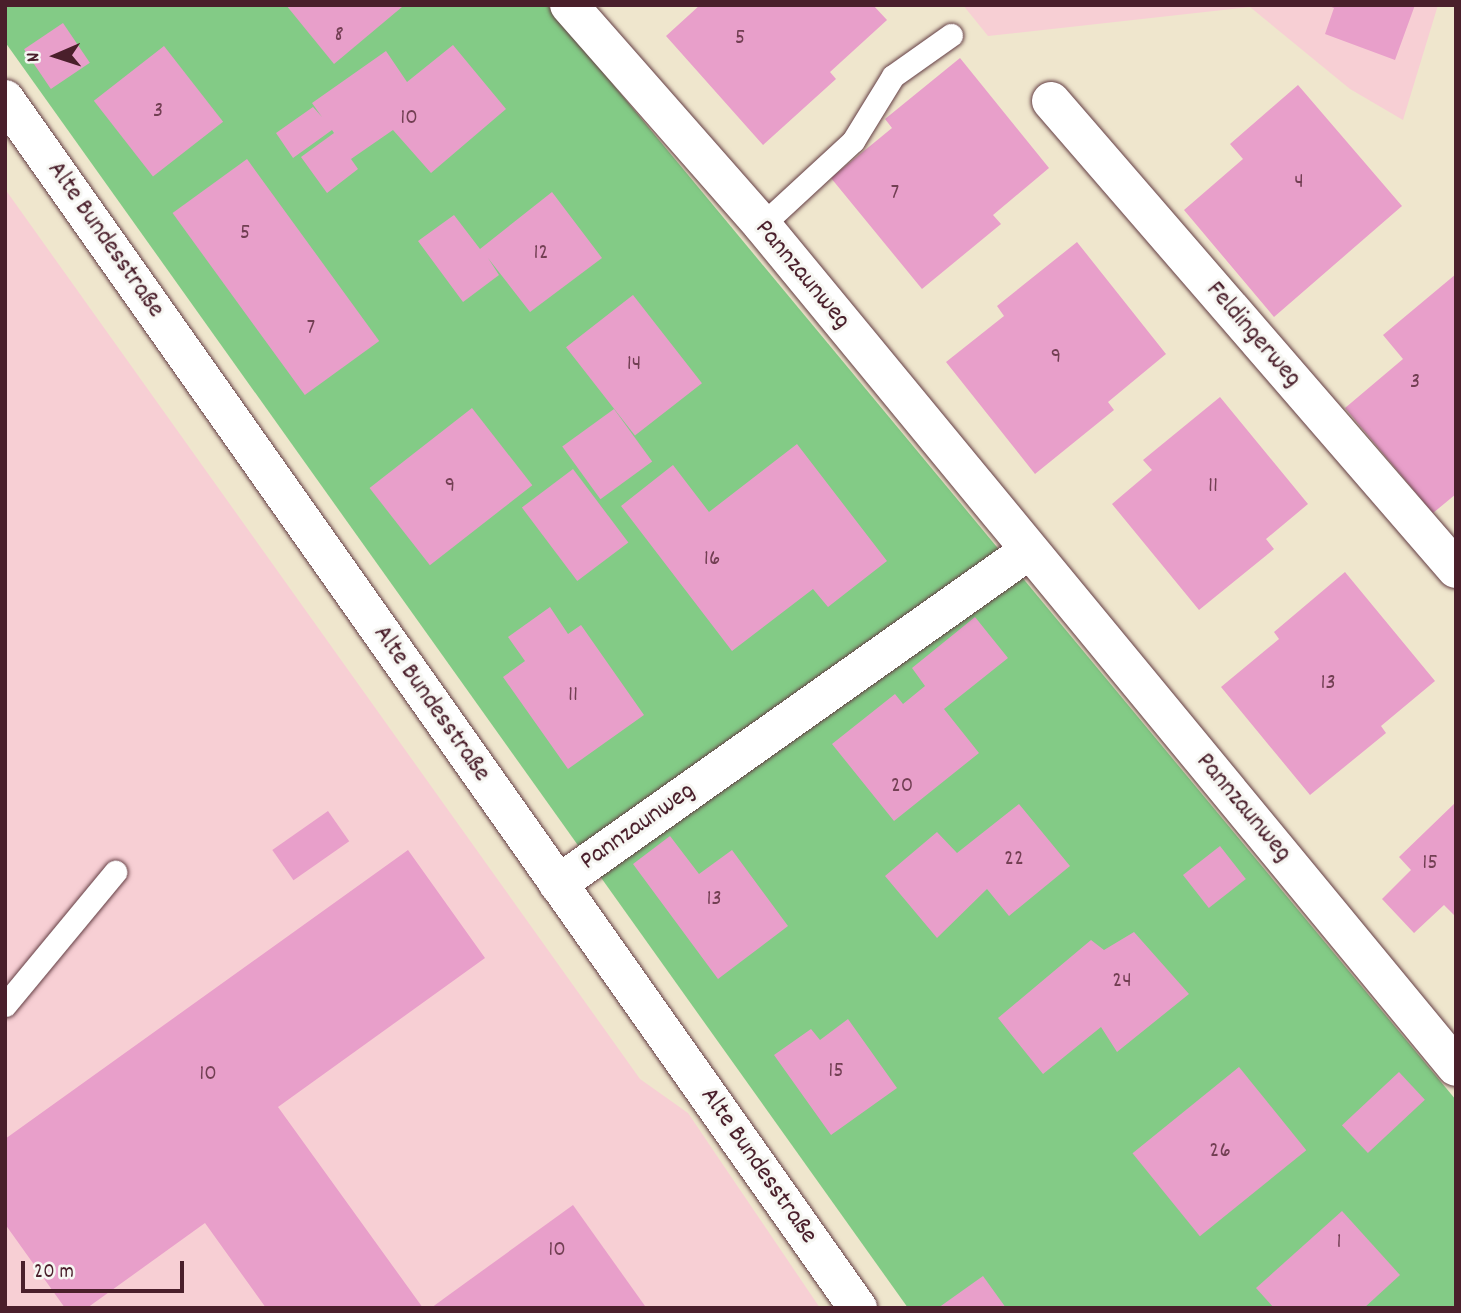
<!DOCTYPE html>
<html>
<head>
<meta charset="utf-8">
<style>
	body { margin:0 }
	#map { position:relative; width:1461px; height:1313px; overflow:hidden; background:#efe6cd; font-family:Dekko,sans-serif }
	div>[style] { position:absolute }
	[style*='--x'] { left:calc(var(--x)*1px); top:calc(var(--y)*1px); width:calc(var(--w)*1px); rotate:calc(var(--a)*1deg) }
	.built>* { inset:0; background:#f7cfd4 }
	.green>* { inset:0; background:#83cb86 }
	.building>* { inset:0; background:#e89fca; transform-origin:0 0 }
	.roads { filter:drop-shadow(0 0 2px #633d43) drop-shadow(0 0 2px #633d43) }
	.lane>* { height:23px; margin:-11.5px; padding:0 11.5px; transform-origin:11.5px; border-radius:11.5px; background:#fff }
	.street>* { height:38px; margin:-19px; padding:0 19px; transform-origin:19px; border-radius:19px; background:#fff }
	span { translate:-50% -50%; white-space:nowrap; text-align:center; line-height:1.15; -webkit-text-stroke:6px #f6f6f2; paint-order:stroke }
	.number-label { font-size:23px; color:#723f53 }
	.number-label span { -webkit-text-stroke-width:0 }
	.street-label { font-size:26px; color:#4a1f2b }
	.frame { position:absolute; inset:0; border:7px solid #4a1f2b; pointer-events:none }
	.north { position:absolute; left:21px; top:21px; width:70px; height:70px; -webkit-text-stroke:5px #f6f6f2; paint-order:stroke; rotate:267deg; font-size:19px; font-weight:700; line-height:28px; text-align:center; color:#4a1f2b }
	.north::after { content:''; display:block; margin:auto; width:24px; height:32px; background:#4a1f2b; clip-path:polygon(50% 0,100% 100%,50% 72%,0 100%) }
	.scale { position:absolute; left:21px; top:1261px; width:163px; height:32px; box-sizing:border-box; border:4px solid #4a1f2b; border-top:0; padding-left:9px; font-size:21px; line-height:24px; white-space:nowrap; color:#4a1f2b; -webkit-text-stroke:5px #f6f6f2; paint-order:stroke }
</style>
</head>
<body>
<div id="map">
	<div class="built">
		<div style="clip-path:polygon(963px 5px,1438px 5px,1403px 120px,1350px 89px,1250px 7px,988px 36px)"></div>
		<div style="clip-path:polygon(5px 189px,640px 1079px,688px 1113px,820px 1308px,5px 1308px)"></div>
	</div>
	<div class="green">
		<div style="clip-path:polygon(5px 5px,547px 5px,1456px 1100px,1456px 1308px,908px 1308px,5px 42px)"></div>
	</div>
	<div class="building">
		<div style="clip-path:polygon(286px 5px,401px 5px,402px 7px,334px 64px)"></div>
		<div style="clip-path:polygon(700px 5px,873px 5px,887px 20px,830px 72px,836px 79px,763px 145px,666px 36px)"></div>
		<div style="clip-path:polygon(1326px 5px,1415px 5px,1395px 60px,1325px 34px,1334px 8px)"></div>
		<div style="left:63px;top:23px;width:48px;height:47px;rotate:56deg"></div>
		<div style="clip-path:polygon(453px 45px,506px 109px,431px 173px,393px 130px,351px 159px,358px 169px,327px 193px,301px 157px,334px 133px,332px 130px,293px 158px,276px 133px,313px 107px,322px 117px,312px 103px,386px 51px,407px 82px)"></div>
		<div style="left:164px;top:46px;width:96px;height:89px;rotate:52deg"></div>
		<div style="clip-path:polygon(960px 58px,1049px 168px,993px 215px,1001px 224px,922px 289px,831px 178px,892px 128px,885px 119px)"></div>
		<div style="clip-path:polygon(1298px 85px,1402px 206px,1274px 317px,1184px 210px,1243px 159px,1230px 144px)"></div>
		<div style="left:247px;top:159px;width:225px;height:92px;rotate:54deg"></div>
		<div style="clip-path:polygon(552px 192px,602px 258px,530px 312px,488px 258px,499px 275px,463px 302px,418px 241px,454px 215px,480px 249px)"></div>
		<div style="clip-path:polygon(1077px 242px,1166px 354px,1108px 402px,1114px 410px,1035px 474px,946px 362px,1004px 316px,997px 306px)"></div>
		<div style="clip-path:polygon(1456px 274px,1456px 494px,1433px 513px,1345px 408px,1403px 359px,1383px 335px)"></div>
		<div style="left:633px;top:295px;width:112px;height:85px;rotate:52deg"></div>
		<div style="clip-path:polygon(1220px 397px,1308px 504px,1266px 539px,1274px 549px,1199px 610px,1112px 504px,1152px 470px,1143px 460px)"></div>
		<div style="left:472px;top:408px;width:98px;height:130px;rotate:52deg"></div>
		<div style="left:614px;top:409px;width:65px;height:64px;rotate:54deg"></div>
		<div style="clip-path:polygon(797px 444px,887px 561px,828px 607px,813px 589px,732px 651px,621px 506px,673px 465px,709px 512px)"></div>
		<div style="left:573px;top:469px;width:92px;height:64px;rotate:53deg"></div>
		<div style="clip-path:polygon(1345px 572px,1435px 681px,1381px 726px,1386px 733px,1310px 795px,1221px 687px,1279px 639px,1274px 632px)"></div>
		<div style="clip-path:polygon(550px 607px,568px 634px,581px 625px,644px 715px,568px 769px,503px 677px,525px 661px,508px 637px)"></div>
		<div style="clip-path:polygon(975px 617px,1008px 658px,944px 709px,979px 753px,894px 821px,832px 744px,895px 694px,903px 704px,925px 686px,912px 668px)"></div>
		<div style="clip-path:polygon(1456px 802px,1456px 917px,1444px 905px,1414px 933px,1382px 899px,1411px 870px,1399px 857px)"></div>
		<div style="clip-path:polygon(1019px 804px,1070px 866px,1009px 916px,987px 889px,937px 938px,885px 876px,937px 832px,957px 853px)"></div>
		<div style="left:328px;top:811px;width:37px;height:68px;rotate:55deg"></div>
		<div style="clip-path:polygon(670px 836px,699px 874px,732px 850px,788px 926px,718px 979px,633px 864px)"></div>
		<div style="left:1220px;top:846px;width:42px;height:47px;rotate:52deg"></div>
		<div style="clip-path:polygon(408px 850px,485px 958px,278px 1107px,423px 1308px,266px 1308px,205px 1223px,87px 1308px,65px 1308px,5px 1224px,5px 1139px)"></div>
		<div style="clip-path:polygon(1134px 932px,1189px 994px,1117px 1052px,1101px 1027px,1043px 1074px,998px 1018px,1091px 940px,1104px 950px)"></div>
		<div style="clip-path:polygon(848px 1019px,897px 1088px,831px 1135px,774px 1055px,811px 1029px,820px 1040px)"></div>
		<div style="left:1239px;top:1067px;width:107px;height:137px;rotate:51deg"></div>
		<div style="left:1399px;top:1072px;width:38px;height:78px;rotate:47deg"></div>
		<div style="clip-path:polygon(573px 1205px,645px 1306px,431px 1308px,446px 1297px)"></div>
		<div style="clip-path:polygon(1342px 1211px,1400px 1275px,1364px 1308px,1274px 1308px,1256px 1288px)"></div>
		<div style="clip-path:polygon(983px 1276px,1006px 1308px,938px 1308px)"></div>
	</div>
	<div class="roads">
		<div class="lane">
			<div style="--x:762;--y:225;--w:124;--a:-42.7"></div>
			<div style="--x:853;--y:141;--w:76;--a:-58.4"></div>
			<div style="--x:893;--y:76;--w:71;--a:-35.3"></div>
			<div style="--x:5;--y:1005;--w:173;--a:-50.4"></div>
		</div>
		<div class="street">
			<div style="--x:569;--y:5;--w:293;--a:48.7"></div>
			<div style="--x:762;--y:225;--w:1091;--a:50.5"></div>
			<div style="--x:5;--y:99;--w:1480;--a:54.8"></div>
			<div style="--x:1051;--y:101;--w:619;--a:49.13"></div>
			<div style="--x:558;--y:884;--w:575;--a:-35.29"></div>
		</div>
	</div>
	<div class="number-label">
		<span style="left:339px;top:36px">8</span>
		<span style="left:740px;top:39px">5</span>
		<span style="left:158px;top:112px">3</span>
		<span style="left:409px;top:119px">10</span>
		<span style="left:1299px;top:183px">4</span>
		<span style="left:895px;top:194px">7</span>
		<span style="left:245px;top:234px">5</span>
		<span style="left:541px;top:254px">12</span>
		<span style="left:311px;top:329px">7</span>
		<span style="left:1056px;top:358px">9</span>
		<span style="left:634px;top:365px">14</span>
		<span style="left:1415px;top:383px">3</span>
		<span style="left:450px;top:487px">9</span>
		<span style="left:1213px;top:487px">11</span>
		<span style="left:712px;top:560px">16</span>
		<span style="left:1328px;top:684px">13</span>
		<span style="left:573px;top:696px">11</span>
		<span style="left:902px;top:787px">20</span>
		<span style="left:1014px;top:860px">22</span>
		<span style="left:1430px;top:864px">15</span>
		<span style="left:714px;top:900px">13</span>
		<span style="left:1122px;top:982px">24</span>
		<span style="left:836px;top:1072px">15</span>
		<span style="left:208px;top:1075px">10</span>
		<span style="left:1220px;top:1152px">26</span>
		<span style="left:1339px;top:1243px">1</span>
		<span style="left:557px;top:1251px">10</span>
	</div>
	<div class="street-label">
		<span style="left:105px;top:240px;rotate:55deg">Alte Bundesstraße</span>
		<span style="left:802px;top:275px;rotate:50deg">Pannzaunweg</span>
		<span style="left:1253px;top:335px;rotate:49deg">Feldingerweg</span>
		<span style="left:431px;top:704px;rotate:55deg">Alte Bundesstraße</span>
		<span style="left:1243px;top:808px;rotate:50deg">Pannzaunweg</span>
		<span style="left:638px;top:827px;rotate:-35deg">Pannzaunweg</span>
		<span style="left:758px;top:1166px;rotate:55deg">Alte Bundesstraße</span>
	</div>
	<div class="frame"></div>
	<div class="north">N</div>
	<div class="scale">20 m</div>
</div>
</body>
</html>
